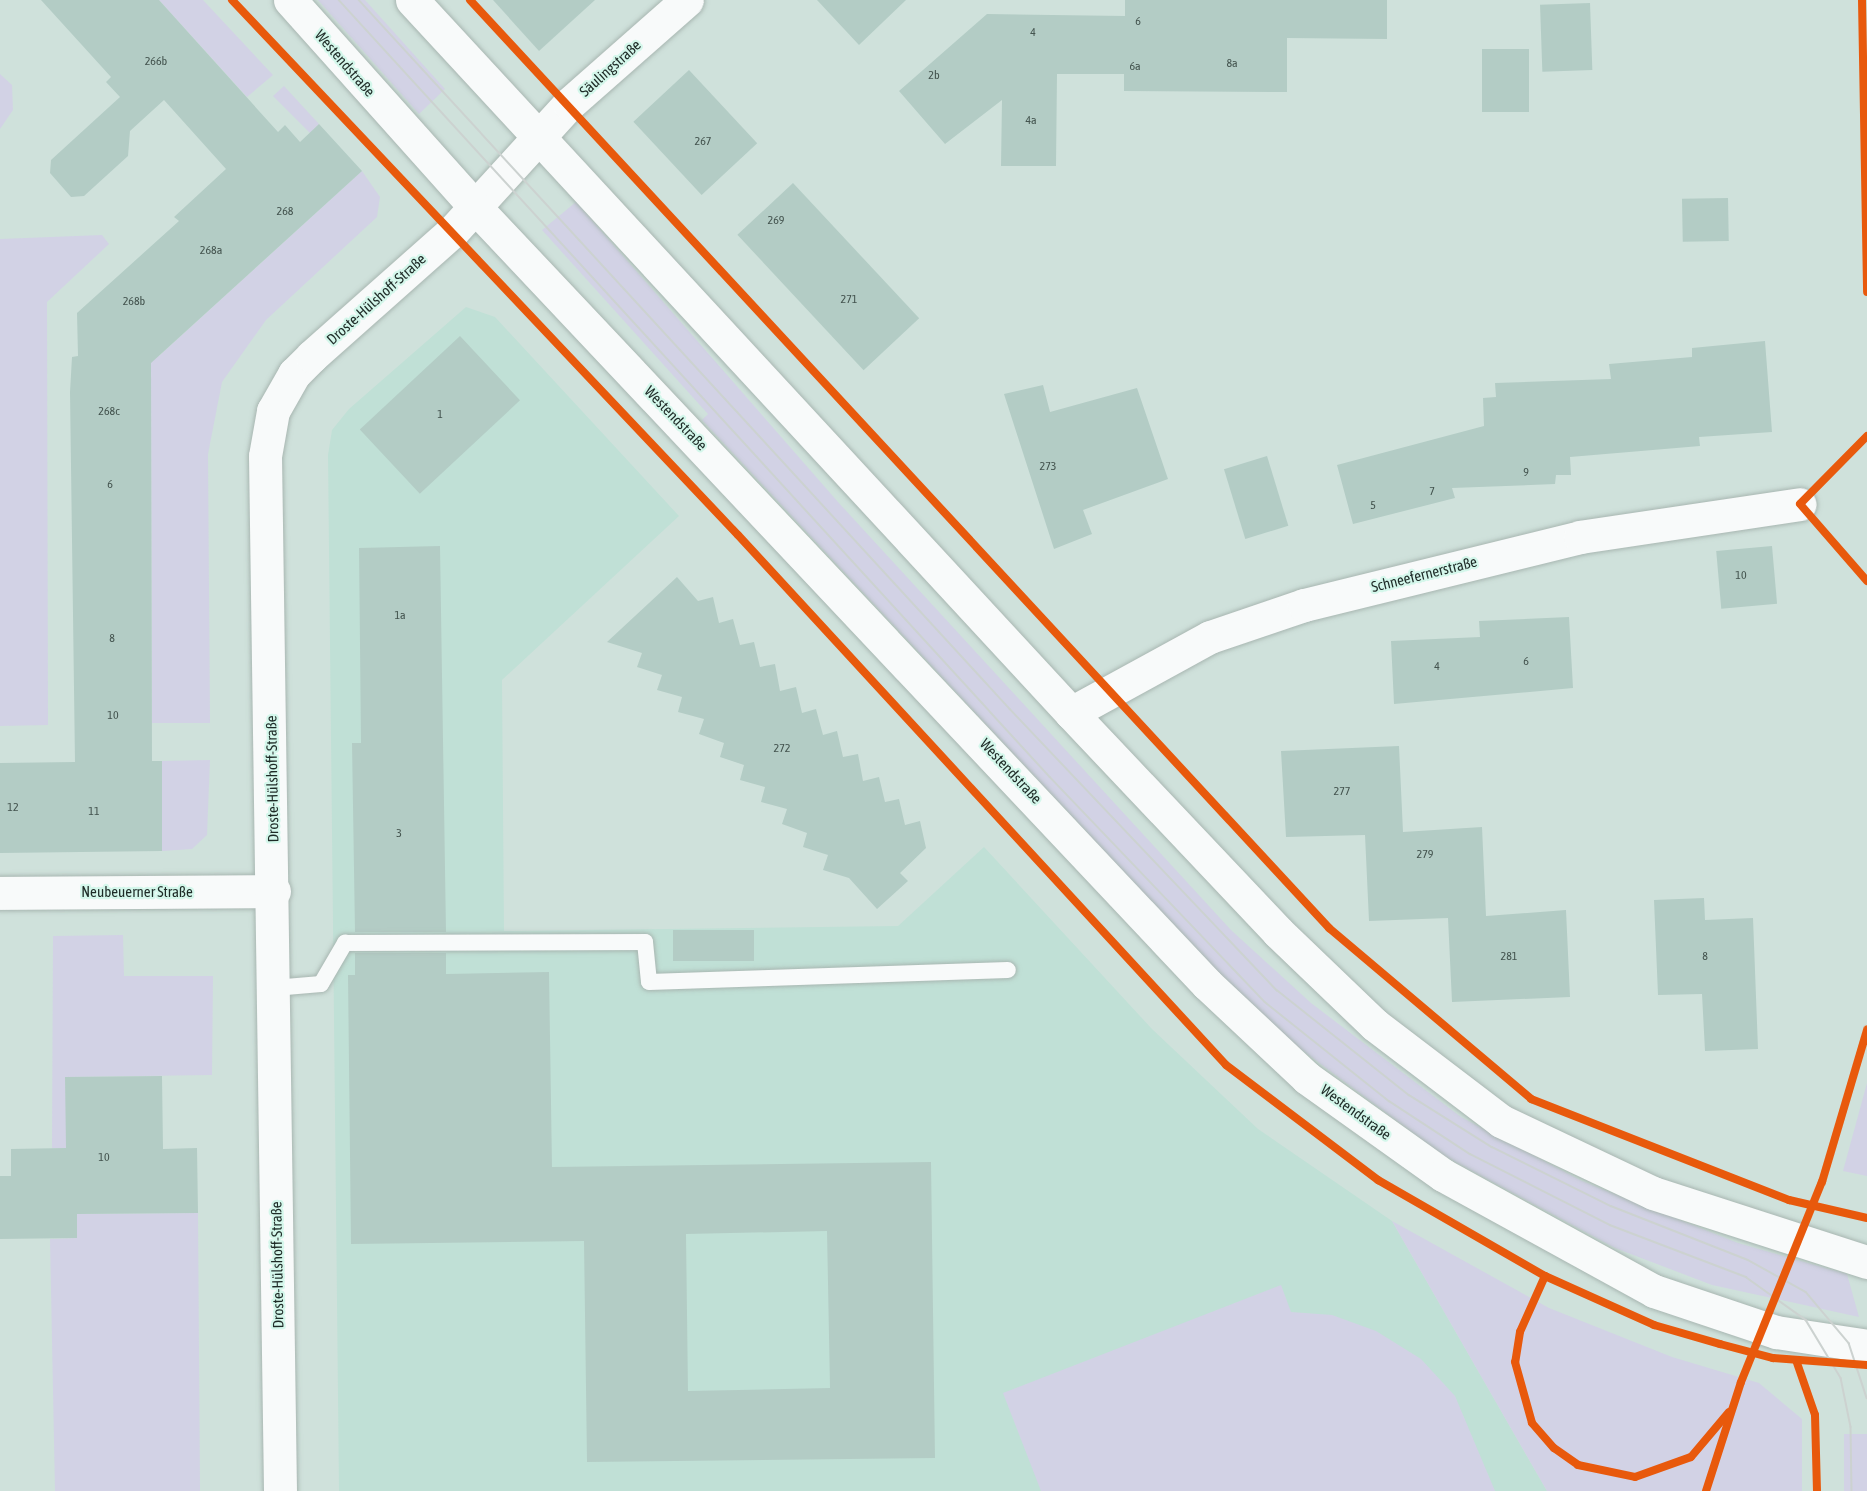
<!DOCTYPE html>
<html>
<head>
<meta charset="utf-8">
<style>
	body { margin:0 }
	#map { position:relative; width:1867px; height:1491px; overflow:hidden; background:#cfe1db; font-family:"Asap Condensed",sans-serif }
	div>[style] { position:absolute }
	[style*='--x'] { left:calc(var(--x)*1px); top:calc(var(--y)*1px); width:calc(var(--w)*1px); rotate:calc(var(--a)*1deg) }
	.built>* { inset:0; background:#c0e0d6 }
	.green>* { inset:0; background:#d2d2e5; transform-origin:0 0 }
	.building>* { inset:0; background:#b3ccc5; transform-origin:0 0 }
	.roads { filter:drop-shadow(0 0 2px #a8b6b1) drop-shadow(0 0 2px #a8b6b1) }
	.lane>* { height:16px; margin:-8px; padding:0 8px; transform-origin:8px; border-radius:8px; background:#f8fafa }
	.street>* { height:33px; margin:-16.5px; padding:0 16.5px; transform-origin:16.5px; border-radius:16.5px; background:#f8fafa }
	.secondary>* { height:33px; margin:-16.5px; padding:0 16.5px; transform-origin:16.5px; border-radius:16.5px; background:#f8fafa }
	.tram>* { height:1.5px; margin:-0.75px; padding:0 0.75px; transform-origin:0.75px; border-radius:0.75px; background:#ccd2d0 }
	.cycleway>* { height:8px; margin:-4px; padding:0 4px; transform-origin:4px; border-radius:4px; background:#e8590c }
	span { translate:-50% -50%; white-space:nowrap; text-align:center; line-height:1.15; -webkit-text-stroke:4.5px #d4f7eb; paint-order:stroke }
	.number-label { font-size:12px; color:#44544f }
	.number-label span { -webkit-text-stroke-width:0 }
	.street-label { font-size:15px; color:#1e2b27 }
</style>
</head>
<body>
<div id="map">
	<div class="built">
		<div style="clip-path:polygon(466px 307px,495px 317px,679px 516px,502px 680px,504px 931px,898px 926px,984px 847px,1152px 1029px,1258px 1129px,1392px 1221px,1547px 1491px,339px 1491px,328px 455px,332px 430px,349px 409px)"></div>
	</div>
	<div class="green">
		<div style="clip-path:polygon(159px 0,203px 0,273px 75px,247px 97px)"></div>
		<div style="clip-path:polygon(318px 0,365px 0,445px 89px,419px 114px)"></div>
		<div style="clip-path:polygon(0 74px,12px 85px,13px 110px,0 129px)"></div>
		<div style="clip-path:polygon(284px 86px,319px 124px,310px 133px,273px 96px)"></div>
		<div style="clip-path:polygon(362px 171px,380px 197px,377px 217px,266px 320px,222px 382px,208px 454px,210px 723px,152px 723px,151px 356px,159px 356px)"></div>
		<div style="clip-path:polygon(576px 202px,838px 502px,1231px 930px,1311px 1003px,1461px 1117px,1582px 1181px,1738px 1243px,1847px 1274px,1859px 1317px,1712px 1285px,1615px 1248px,1444px 1156px,1271px 1027px,1205px 967px,1082px 827px,702px 420px,708px 414px,542px 230px)"></div>
		<div style="clip-path:polygon(102px 235px,109px 244px,47px 302px,48px 725px,0 726px,0 239px)"></div>
		<div style="clip-path:polygon(210px 760px,207px 835px,192px 849px,162px 851px,162px 761px)"></div>
		<div style="clip-path:polygon(123px 935px,124px 976px,213px 976px,212px 1075px,66px 1077px,66px 1148px,52px 1148px,53px 936px)"></div>
		<div style="clip-path:polygon(1867px 1083px,1867px 1176px,1843px 1171px)"></div>
		<div style="clip-path:polygon(198px 1213px,200px 1491px,55px 1491px,50px 1239px,77px 1238px,77px 1214px)"></div>
		<div style="clip-path:polygon(1392px 1221px,1549px 1308px,1672px 1357px,1759px 1383px,1802px 1419px,1802px 1491px,1547px 1491px)"></div>
		<div style="clip-path:polygon(1281px 1285px,1291px 1312px,1332px 1315px,1376px 1331px,1421px 1359px,1455px 1396px,1495px 1491px,1041px 1491px,1003px 1393px)"></div>
		<div style="left:1844px;top:1434px;width:23px;height:57px"></div>
	</div>
	<div class="building">
		<div style="clip-path:polygon(41px 0,159px 0,278px 132px,285px 125px,300px 142px,319px 124px,362px 171px,151px 363px,152px 761px,162px 761px,162px 851px,0 853px,0 763px,75px 762px,70px 392px,72px 357px,78px 356px,77px 313px,179px 221px,174px 217px,226px 169px,164px 100px,130px 131px,128px 156px,84px 196px,71px 197px,50px 173px,51px 160px,120px 97px,106px 82px,111px 77px)"></div>
		<div style="clip-path:polygon(493px 0,595px 0,539px 51px)"></div>
		<div style="clip-path:polygon(817px 0,906px 0,859px 45px)"></div>
		<div style="clip-path:polygon(1125px 0,1387px 0,1387px 39px,1287px 38px,1287px 92px,1124px 91px,1124px 74px,1057px 74px,1056px 166px,1001px 166px,1002px 100px,945px 144px,899px 91px,987px 14px,1125px 16px)"></div>
		<div style="left:1590px;top:3px;width:67px;height:50px;rotate:88deg"></div>
		<div style="left:1482px;top:49px;width:47px;height:63px"></div>
		<div style="left:689px;top:70px;width:100px;height:76px;rotate:47deg"></div>
		<div style="left:793px;top:183px;width:185px;height:76px;rotate:47deg"></div>
		<div style="left:1728px;top:198px;width:43px;height:46px;rotate:89deg"></div>
		<div style="left:460px;top:336px;width:88px;height:137px;rotate:47deg"></div>
		<div style="clip-path:polygon(1765px 341px,1772px 432px,1699px 437px,1700px 446px,1570px 457px,1571px 475px,1556px 475px,1555px 484px,1452px 488px,1455px 498px,1353px 524px,1337px 465px,1484px 426px,1483px 398px,1496px 397px,1495px 383px,1611px 379px,1609px 364px,1692px 357px,1692px 348px)"></div>
		<div style="clip-path:polygon(1043px 385px,1050px 412px,1137px 388px,1168px 479px,1083px 510px,1092px 534px,1054px 549px,1004px 394px)"></div>
		<div style="left:1267px;top:456px;width:73px;height:45px;rotate:73deg"></div>
		<div style="clip-path:polygon(440px 546px,446px 932px,355px 932px,352px 743px,361px 743px,359px 548px)"></div>
		<div style="left:1772px;top:546px;width:58px;height:56px;rotate:85deg"></div>
		<div style="clip-path:polygon(677px 577px,698px 601px,713px 597px,719px 623px,733px 619px,740px 645px,754px 642px,760px 667px,775px 664px,780px 691px,796px 687px,802px 713px,816px 709px,823px 735px,837px 731px,843px 757px,858px 754px,863px 781px,879px 777px,885px 802px,899px 799px,905px 825px,920px 821px,926px 848px,900px 873px,908px 881px,877px 909px,849px 878px,823px 870px,828px 855px,803px 847px,807px 833px,782px 824px,787px 809px,761px 802px,765px 787px,740px 780px,744px 765px,720px 757px,724px 743px,699px 734px,704px 719px,678px 712px,682px 697px,657px 690px,662px 675px,637px 667px,642px 653px,607px 642px)"></div>
		<div style="clip-path:polygon(1569px 617px,1573px 688px,1394px 704px,1391px 641px,1480px 637px,1479px 621px)"></div>
		<div style="clip-path:polygon(1399px 746px,1403px 832px,1482px 827px,1486px 916px,1566px 910px,1570px 997px,1452px 1002px,1448px 918px,1369px 921px,1365px 835px,1286px 837px,1281px 751px)"></div>
		<div style="clip-path:polygon(1704px 898px,1705px 920px,1753px 918px,1758px 1049px,1705px 1051px,1702px 994px,1658px 995px,1654px 900px)"></div>
		<div style="left:673px;top:930px;width:81px;height:31px"></div>
		<div style="clip-path:polygon(evenodd,355px 953px,446px 953px,446px 974px,549px 972px,552px 1167px,931px 1162px,935px 1458px,587px 1462px,584px 1241px,351px 1244px,348px 975px,355px 975px,355px 953px,827px 1231px,830px 1388px,688px 1391px,686px 1234px,827px 1231px)"></div>
		<div style="clip-path:polygon(162px 1076px,163px 1149px,197px 1148px,198px 1213px,77px 1214px,77px 1238px,0 1239px,0 1176px,11px 1176px,11px 1149px,66px 1148px,65px 1077px)"></div>
	</div>
	<div class="roads">
		<div class="lane">
			<div style="--x:274;--y:988;--w:47;--a:-4.9"></div>
			<div style="--x:321;--y:984;--w:48;--a:-59.7"></div>
			<div style="--x:345;--y:943;--w:300;--a:-0.2"></div>
			<div style="--x:645;--y:942;--w:40;--a:84.3"></div>
			<div style="--x:649;--y:982;--w:359;--a:-1.9"></div>
		</div>
		<div class="street">
			<div style="--x:1071;--y:713;--w:158;--a:-28.7"></div>
			<div style="--x:1210;--y:637;--w:99;--a:-18.8"></div>
			<div style="--x:1304;--y:605;--w:284;--a:-13.8"></div>
			<div style="--x:1580;--y:537;--w:222;--a:-8.5"></div>
			<div style="--x:0;--y:893;--w:274;--a:-0.4"></div>
			<div style="--x:280;--y:1491;--w:1035;--a:-90.83"></div>
			<div style="--x:265;--y:456;--w:46;--a:-79.9"></div>
			<div style="--x:273;--y:411;--w:43;--a:-60.4"></div>
			<div style="--x:294;--y:374;--w:25;--a:-45"></div>
			<div style="--x:312;--y:356;--w:188;--a:-41.6"></div>
			<div style="--x:453;--y:231;--w:172;--a:-47.6"></div>
			<div style="--x:569;--y:104;--w:157;--a:-41.4"></div>
		</div>
		<div class="secondary">
			<div style="--x:290;--y:0;--w:278;--a:48.2"></div>
			<div style="--x:475;--y:207;--w:1067;--a:46.71"></div>
			<div style="--x:1207;--y:984;--w:137;--a:43.2"></div>
			<div style="--x:1307;--y:1078;--w:167;--a:35.5"></div>
			<div style="--x:1443;--y:1175;--w:241;--a:28.8"></div>
			<div style="--x:1654;--y:1291;--w:129;--a:18.6"></div>
			<div style="--x:1776;--y:1332;--w:92;--a:8.7"></div>
			<div style="--x:412;--y:0;--w:971;--a:47.25"></div>
			<div style="--x:1071;--y:713;--w:301;--a:46.6"></div>
			<div style="--x:1278;--y:932;--w:134;--a:43.8"></div>
			<div style="--x:1375;--y:1025;--w:158;--a:37.3"></div>
			<div style="--x:1501;--y:1121;--w:168;--a:25.3"></div>
			<div style="--x:1653;--y:1193;--w:225;--a:17.9"></div>
		</div>
	</div>
	<div class="tram">
		<div style="--x:339;--y:0;--w:1053;--a:47.54"></div>
		<div style="--x:1050;--y:777;--w:311;--a:46.3"></div>
		<div style="--x:1265;--y:1002;--w:159;--a:38.6"></div>
		<div style="--x:1389;--y:1101;--w:97;--a:33.2"></div>
		<div style="--x:1470;--y:1154;--w:157;--a:26.9"></div>
		<div style="--x:1610;--y:1225;--w:146;--a:20.9"></div>
		<div style="--x:1746;--y:1277;--w:74;--a:35.6"></div>
		<div style="--x:1806;--y:1320;--w:68;--a:58.9"></div>
		<div style="--x:1841;--y:1378;--w:50;--a:78.5"></div>
		<div style="--x:1851;--y:1427;--w:64;--a:89.1"></div>
		<div style="--x:359;--y:0;--w:963;--a:47.44"></div>
		<div style="--x:1010;--y:709;--w:388;--a:46.5"></div>
		<div style="--x:1277;--y:990;--w:169;--a:38.5"></div>
		<div style="--x:1409;--y:1095;--w:98;--a:32.1"></div>
		<div style="--x:1492;--y:1147;--w:133;--a:26.4"></div>
		<div style="--x:1611;--y:1206;--w:147;--a:21.5"></div>
		<div style="--x:1748;--y:1260;--w:66;--a:28.9"></div>
		<div style="--x:1806;--y:1292;--w:67;--a:49.9"></div>
		<div style="--x:1849;--y:1343;--w:58;--a:71.9"></div>
	</div>
	<div class="cycleway">
		<div style="--x:232;--y:0;--w:736;--a:46.6"></div>
		<div style="--x:738;--y:535;--w:720;--a:47.36"></div>
		<div style="--x:1226;--y:1065;--w:191;--a:37.1"></div>
		<div style="--x:1378;--y:1180;--w:193;--a:29.9"></div>
		<div style="--x:1545;--y:1276;--w:120;--a:24.2"></div>
		<div style="--x:1654;--y:1325;--w:69;--a:16.1"></div>
		<div style="--x:1720;--y:1344;--w:55;--a:14.8"></div>
		<div style="--x:1773;--y:1358;--w:94;--a:4.3"></div>
		<div style="--x:470;--y:0;--w:1265;--a:47.21"></div>
		<div style="--x:1329;--y:928;--w:265;--a:40.2"></div>
		<div style="--x:1531;--y:1099;--w:277;--a:21.4"></div>
		<div style="--x:1789;--y:1200;--w:80;--a:13"></div>
		<div style="--x:1862;--y:0;--w:292;--a:89"></div>
		<div style="--x:1867;--y:436;--w:95;--a:134.6"></div>
		<div style="--x:1800;--y:504;--w:102;--a:49"></div>
		<div style="--x:1545;--y:1276;--w:61;--a:114.1"></div>
		<div style="--x:1520;--y:1332;--w:30;--a:99"></div>
		<div style="--x:1515;--y:1362;--w:63;--a:74.4"></div>
		<div style="--x:1532;--y:1423;--w:33;--a:49"></div>
		<div style="--x:1554;--y:1448;--w:29;--a:35"></div>
		<div style="--x:1578;--y:1465;--w:58;--a:11.9"></div>
		<div style="--x:1635;--y:1477;--w:59;--a:-19.7"></div>
		<div style="--x:1691;--y:1457;--w:59;--a:-49.8"></div>
		<div style="--x:1796;--y:1360;--w:58;--a:70.9"></div>
		<div style="--x:1815;--y:1415;--w:76;--a:88.5"></div>
		<div style="--x:1706;--y:1491;--w:114;--a:-72.2"></div>
		<div style="--x:1741;--y:1382;--w:216;--a:-68"></div>
		<div style="--x:1822;--y:1182;--w:159;--a:-73.5"></div>
	</div>
	<div class="number-label">
		<span style="left:1138px;top:22px">6</span>
		<span style="left:1033px;top:33px">4</span>
		<span style="left:156px;top:62px">266b</span>
		<span style="left:1232px;top:64px">8a</span>
		<span style="left:1135px;top:67px">6a</span>
		<span style="left:934px;top:76px">2b</span>
		<span style="left:1031px;top:121px">4a</span>
		<span style="left:703px;top:142px">267</span>
		<span style="left:285px;top:212px">268</span>
		<span style="left:776px;top:221px">269</span>
		<span style="left:211px;top:251px">268a</span>
		<span style="left:849px;top:300px">271</span>
		<span style="left:134px;top:302px">268b</span>
		<span style="left:109px;top:412px">268c</span>
		<span style="left:440px;top:415px">1</span>
		<span style="left:1048px;top:467px">273</span>
		<span style="left:1526px;top:473px">9</span>
		<span style="left:110px;top:485px">6</span>
		<span style="left:1432px;top:492px">7</span>
		<span style="left:1373px;top:506px">5</span>
		<span style="left:1741px;top:576px">10</span>
		<span style="left:400px;top:616px">1a</span>
		<span style="left:112px;top:639px">8</span>
		<span style="left:1526px;top:662px">6</span>
		<span style="left:1437px;top:667px">4</span>
		<span style="left:113px;top:716px">10</span>
		<span style="left:782px;top:749px">272</span>
		<span style="left:1342px;top:792px">277</span>
		<span style="left:13px;top:808px">12</span>
		<span style="left:94px;top:812px">11</span>
		<span style="left:399px;top:834px">3</span>
		<span style="left:1425px;top:855px">279</span>
		<span style="left:1509px;top:957px">281</span>
		<span style="left:1705px;top:957px">8</span>
		<span style="left:104px;top:1158px">10</span>
	</div>
	<div class="street-label">
		<span style="left:345px;top:63px;rotate:49deg">Westendstraße</span>
		<span style="left:610px;top:68px;rotate:-42deg">Säulingstraße</span>
		<span style="left:376px;top:299px;rotate:-42deg">Droste-Hülshoff-Straße</span>
		<span style="left:676px;top:418px;rotate:46deg">Westendstraße</span>
		<span style="left:1424px;top:574px;rotate:-14deg">Schneefernerstraße</span>
		<span style="left:1011px;top:771px;rotate:47deg">Westendstraße</span>
		<span style="left:272px;top:779px;rotate:-91deg">Droste-Hülshoff-Straße</span>
		<span style="left:137px;top:892px">Neubeuerner Straße</span>
		<span style="left:1356px;top:1112px;rotate:36deg">Westendstraße</span>
		<span style="left:277px;top:1265px;rotate:-91deg">Droste-Hülshoff-Straße</span>
	</div>
</div>
</body>
</html>
